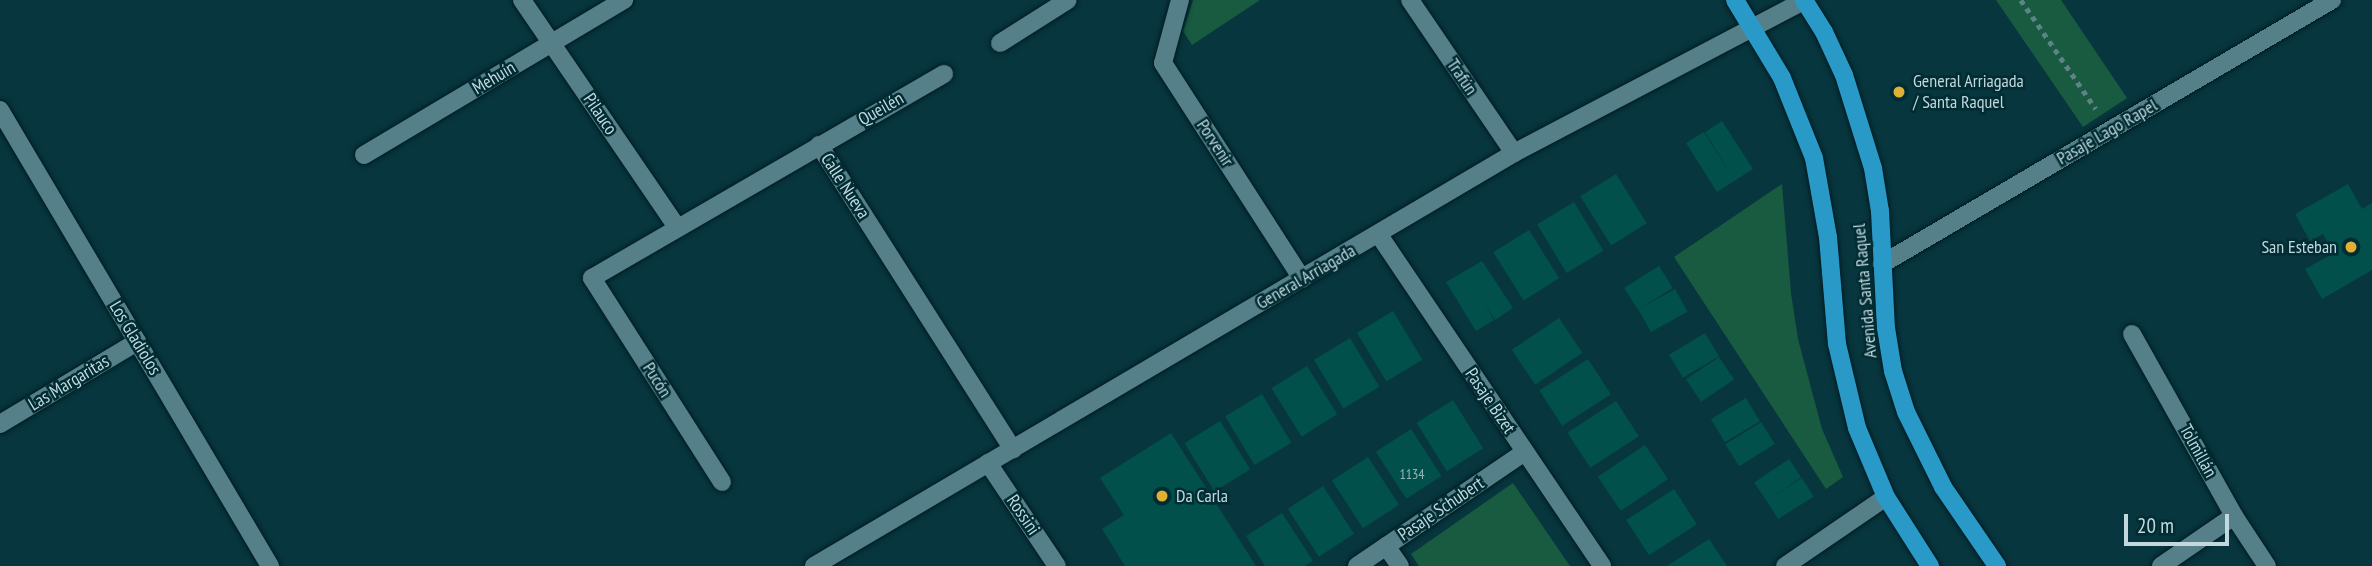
<!DOCTYPE html>
<html>
<head>
<meta charset="utf-8">
<style>
	body { margin:0 }
	#map { position:relative; width:2372px; height:566px; overflow:hidden; background:#07363e; font-family:"PT Sans Narrow",sans-serif }
	div>[style] { position:absolute }
	[style*='--x'] { left:calc(var(--x)*1px); top:calc(var(--y)*1px); width:calc(var(--w)*1px); rotate:calc(var(--a)*1deg) }
	.green>* { inset:0; background:#185b40 }
	.building>* { inset:0; background:#02504b; transform-origin:0 0 }
	.path>* { height:4.5px; margin-top:-2.25px; transform-origin:0; background:repeating-linear-gradient(90deg,#5f8289 0 5px,transparent 0 10px) }
	.roads { filter:drop-shadow(0 0 2px #001c22) drop-shadow(0 0 2px #001c22) }
	.minor>* { height:18px; margin:-9px; padding:0 9px; transform-origin:9px; border-radius:9px; background:#568089 }
	.major>* { height:18px; margin:-9px; padding:0 9px; transform-origin:9px; border-radius:9px; background:#299ac8 }
	.dots>* { width:19px; height:19px; translate:-50% -50%; box-sizing:border-box; border:4px solid #002c33; border-radius:50% }
	span { translate:-50% -50%; white-space:nowrap; text-align:center; line-height:1.15; -webkit-text-stroke:5px #002c33; paint-order:stroke }
	.number-label { font-size:14px; color:#92b6b8 }
	.number-label span { -webkit-text-stroke-width:0 }
	.street-label { font-size:18px; color:#c2d8dd }
	.poi-label { font-size:18px; color:#c2d8dd }
	.left { translate:0 -50%; text-align:left }
	.right { translate:-100% -50%; text-align:right }
	.scale { position:absolute; left:2124px; top:514px; width:105px; height:32px; box-sizing:border-box; border:4px solid #c2d8dd; border-top:0; padding-left:9px; font-size:21px; line-height:24px; white-space:nowrap; color:#c2d8dd; -webkit-text-stroke:5px #002c33; paint-order:stroke }
</style>
</head>
<body>
<div id="map">
	<div class="green">
		<div style="clip-path:polygon(1193px 0,1260px 0,1192px 45px,1183px 31px)"></div>
		<div style="clip-path:polygon(1996px 0,2061px 0,2127px 98px,2083px 127px)"></div>
		<div style="clip-path:polygon(1782px 184px,1791px 293px,1798px 339px,1822px 429px,1843px 477px,1826px 489px,1674px 257px)"></div>
		<div style="clip-path:polygon(1513px 483px,1570px 566px,1419px 566px,1411px 554px)"></div>
	</div>
	<div class="building">
		<div style="clip-path:polygon(1722px 121px,1753px 169px,1717px 192px,1686px 143px,1704px 132px,1733px 178px,1705px 132px)"></div>
		<div style="left:1616px;top:174px;width:58px;height:42px;rotate:58deg"></div>
		<div style="clip-path:polygon(2348px 184px,2362px 209px,2372px 203px,2372px 270px,2322px 299px,2305px 269px,2334px 253px,2323px 234px,2310px 241px,2295px 214px)"></div>
		<div style="left:1574px;top:202px;width:57px;height:43px;rotate:59deg"></div>
		<div style="left:1529px;top:230px;width:57px;height:42px;rotate:58deg"></div>
		<div style="clip-path:polygon(1482px 261px,1513px 308px,1495px 320px,1484px 303px,1494px 320px,1476px 331px,1446px 282px)"></div>
		<div style="left:1659px;top:266px;width:26px;height:41px;rotate:58deg"></div>
		<div style="left:1675px;top:289px;width:26px;height:42px;rotate:61deg"></div>
		<div style="left:1393px;top:311px;width:57px;height:42px;rotate:59deg"></div>
		<div style="left:1559px;top:318px;width:42px;height:57px;rotate:56deg"></div>
		<div style="left:1705px;top:333px;width:27px;height:42px;rotate:59deg"></div>
		<div style="left:1350px;top:338px;width:57px;height:42px;rotate:59deg"></div>
		<div style="left:1719px;top:357px;width:27px;height:40px;rotate:56deg"></div>
		<div style="left:1588px;top:359px;width:42px;height:58px;rotate:57deg"></div>
		<div style="left:1307px;top:366px;width:57px;height:42px;rotate:58deg"></div>
		<div style="left:1262px;top:394px;width:57px;height:43px;rotate:59deg"></div>
		<div style="left:1746px;top:398px;width:27px;height:41px;rotate:59deg"></div>
		<div style="left:1453px;top:400px;width:57px;height:43px;rotate:58deg"></div>
		<div style="left:1616px;top:401px;width:42px;height:58px;rotate:57deg"></div>
		<div style="left:1220px;top:421px;width:57px;height:42px;rotate:58deg"></div>
		<div style="left:1761px;top:422px;width:26px;height:42px;rotate:58deg"></div>
		<div style="left:1411px;top:429px;width:56px;height:42px;rotate:57deg"></div>
		<div style="clip-path:polygon(1171px 433px,1256px 566px,1125px 566px,1102px 529px,1124px 515px,1100px 478px)"></div>
		<div style="left:1645px;top:445px;width:41px;height:57px;rotate:56deg"></div>
		<div style="left:1368px;top:457px;width:57px;height:43px;rotate:57deg"></div>
		<div style="left:1789px;top:459px;width:22px;height:42px;rotate:56deg"></div>
		<div style="left:1802px;top:478px;width:22px;height:42px;rotate:58deg"></div>
		<div style="left:1323px;top:486px;width:57px;height:42px;rotate:57deg"></div>
		<div style="left:1674px;top:489px;width:42px;height:57px;rotate:57deg"></div>
		<div style="clip-path:polygon(1282px 513px,1313px 561px,1305px 566px,1265px 566px,1246px 536px)"></div>
		<div style="clip-path:polygon(1709px 539px,1727px 566px,1667px 566px)"></div>
	</div>
	<div class="path">
		<div style="--x:2021;--y:0;--w:132;--a:55.5"></div>
	</div>
	<div class="roads">
		<div class="minor">
			<div style="--x:522;--y:0;--w:275;--a:55.7"></div>
			<div style="--x:1180;--y:0;--w:65;--a:105.1"></div>
			<div style="--x:1163;--y:63;--w:257;--a:57.2"></div>
			<div style="--x:1410;--y:0;--w:185;--a:55.8"></div>
			<div style="--x:1000;--y:43;--w:80;--a:-32.3"></div>
			<div style="--x:0;--y:110;--w:530;--a:59.37"></div>
			<div style="--x:819;--y:145;--w:361;--a:57.5"></div>
			<div style="--x:364;--y:155;--w:303;--a:-30.8"></div>
			<div style="--x:1379;--y:235;--w:399;--a:56"></div>
			<div style="--x:1882;--y:264;--w:522;--a:-30.4"></div>
			<div style="--x:2132;--y:334;--w:209;--a:60.7"></div>
			<div style="--x:2234;--y:516;--w:60;--a:56.6"></div>
			<div style="--x:0;--y:424;--w:160;--a:-30.9"></div>
			<div style="--x:988;--y:463;--w:124;--a:56.2"></div>
			<div style="--x:722;--y:482;--w:242;--a:-122.5"></div>
			<div style="--x:592;--y:278;--w:407;--a:-30.1"></div>
			<div style="--x:1386;--y:546;--w:24;--a:55"></div>
			<div style="--x:814;--y:566;--w:813;--a:-30.54"></div>
			<div style="--x:1514;--y:153;--w:329;--a:-27.7"></div>
			<div style="--x:1357;--y:566;--w:203;--a:-34.2"></div>
			<div style="--x:1785;--y:566;--w:122;--a:-34.3"></div>
			<div style="--x:2161;--y:566;--w:88;--a:-34.4"></div>
		</div>
		<div class="major">
			<div style="--x:1735;--y:0;--w:91;--a:58.9"></div>
			<div style="--x:1782;--y:78;--w:86;--a:68.2"></div>
			<div style="--x:1814;--y:158;--w:80;--a:80"></div>
			<div style="--x:1828;--y:237;--w:107;--a:85.2"></div>
			<div style="--x:1837;--y:344;--w:86;--a:76.6"></div>
			<div style="--x:1857;--y:428;--w:75;--a:67.2"></div>
			<div style="--x:1886;--y:497;--w:82;--a:57.5"></div>
			<div style="--x:1804;--y:0;--w:38;--a:58"></div>
			<div style="--x:1824;--y:32;--w:47;--a:65.1"></div>
			<div style="--x:1844;--y:75;--w:97;--a:72.7"></div>
			<div style="--x:1873;--y:168;--w:44;--a:80.8"></div>
			<div style="--x:1880;--y:211;--w:117;--a:87.1"></div>
			<div style="--x:1886;--y:328;--w:44;--a:80.8"></div>
			<div style="--x:1893;--y:371;--w:43;--a:72.4"></div>
			<div style="--x:1906;--y:412;--w:84;--a:63.7"></div>
			<div style="--x:1943;--y:487;--w:96;--a:55.6"></div>
		</div>
	</div>
	<div class="dots">
		<div style="left:1899px;top:92px;background:#dfb034"></div>
		<div style="left:2351px;top:247px;background:#dfb034"></div>
		<div style="left:1162px;top:496px;background:#dfb034"></div>
	</div>
	<div class="number-label">
		<span style="left:1412px;top:474px">1134</span>
	</div>
	<div class="street-label">
		<span style="left:1462px;top:77px;rotate:56deg">Trafún</span>
		<span style="left:494px;top:78px;rotate:-31deg">Mehuín</span>
		<span style="left:881px;top:109px;rotate:-30deg">Queilén</span>
		<span style="left:600px;top:114px;rotate:56deg">Pilauco</span>
		<span style="left:2107px;top:132px;rotate:-30deg">Pasaje Lago Rapel</span>
		<span style="left:1215px;top:143px;rotate:57deg">Porvenir</span>
		<span style="left:845px;top:186px;rotate:57deg">Calle Nueva</span>
		<span style="left:1306px;top:277px;rotate:-30deg">General Arriagada</span>
		<span style="left:1865px;top:291px;rotate:-95deg">Avenida Santa Raquel</span>
		<span style="left:135px;top:338px;rotate:59deg">Los Gladiolos</span>
		<span style="left:657px;top:380px;rotate:58deg">Pucón</span>
		<span style="left:69px;top:383px;rotate:-31deg">Las Margaritas</span>
		<span style="left:1490px;top:401px;rotate:56deg">Pasaje Bizet</span>
		<span style="left:2198px;top:451px;rotate:61deg">Tolmillán</span>
		<span style="left:1441px;top:509px;rotate:-34deg">Pasaje Schubert</span>
		<span style="left:1023px;top:515px;rotate:56deg">Rossini</span>
	</div>
	<div class="poi-label">
		<span class="left" style="left:1913px;top:92px">General Arriagada<br>/ Santa Raquel</span>
		<span class="right" style="left:2337px;top:247px">San Esteban</span>
		<span class="left" style="left:1176px;top:496px">Da Carla</span>
	</div>
	<div class="scale">20 m</div>
</div>
</body>
</html>
